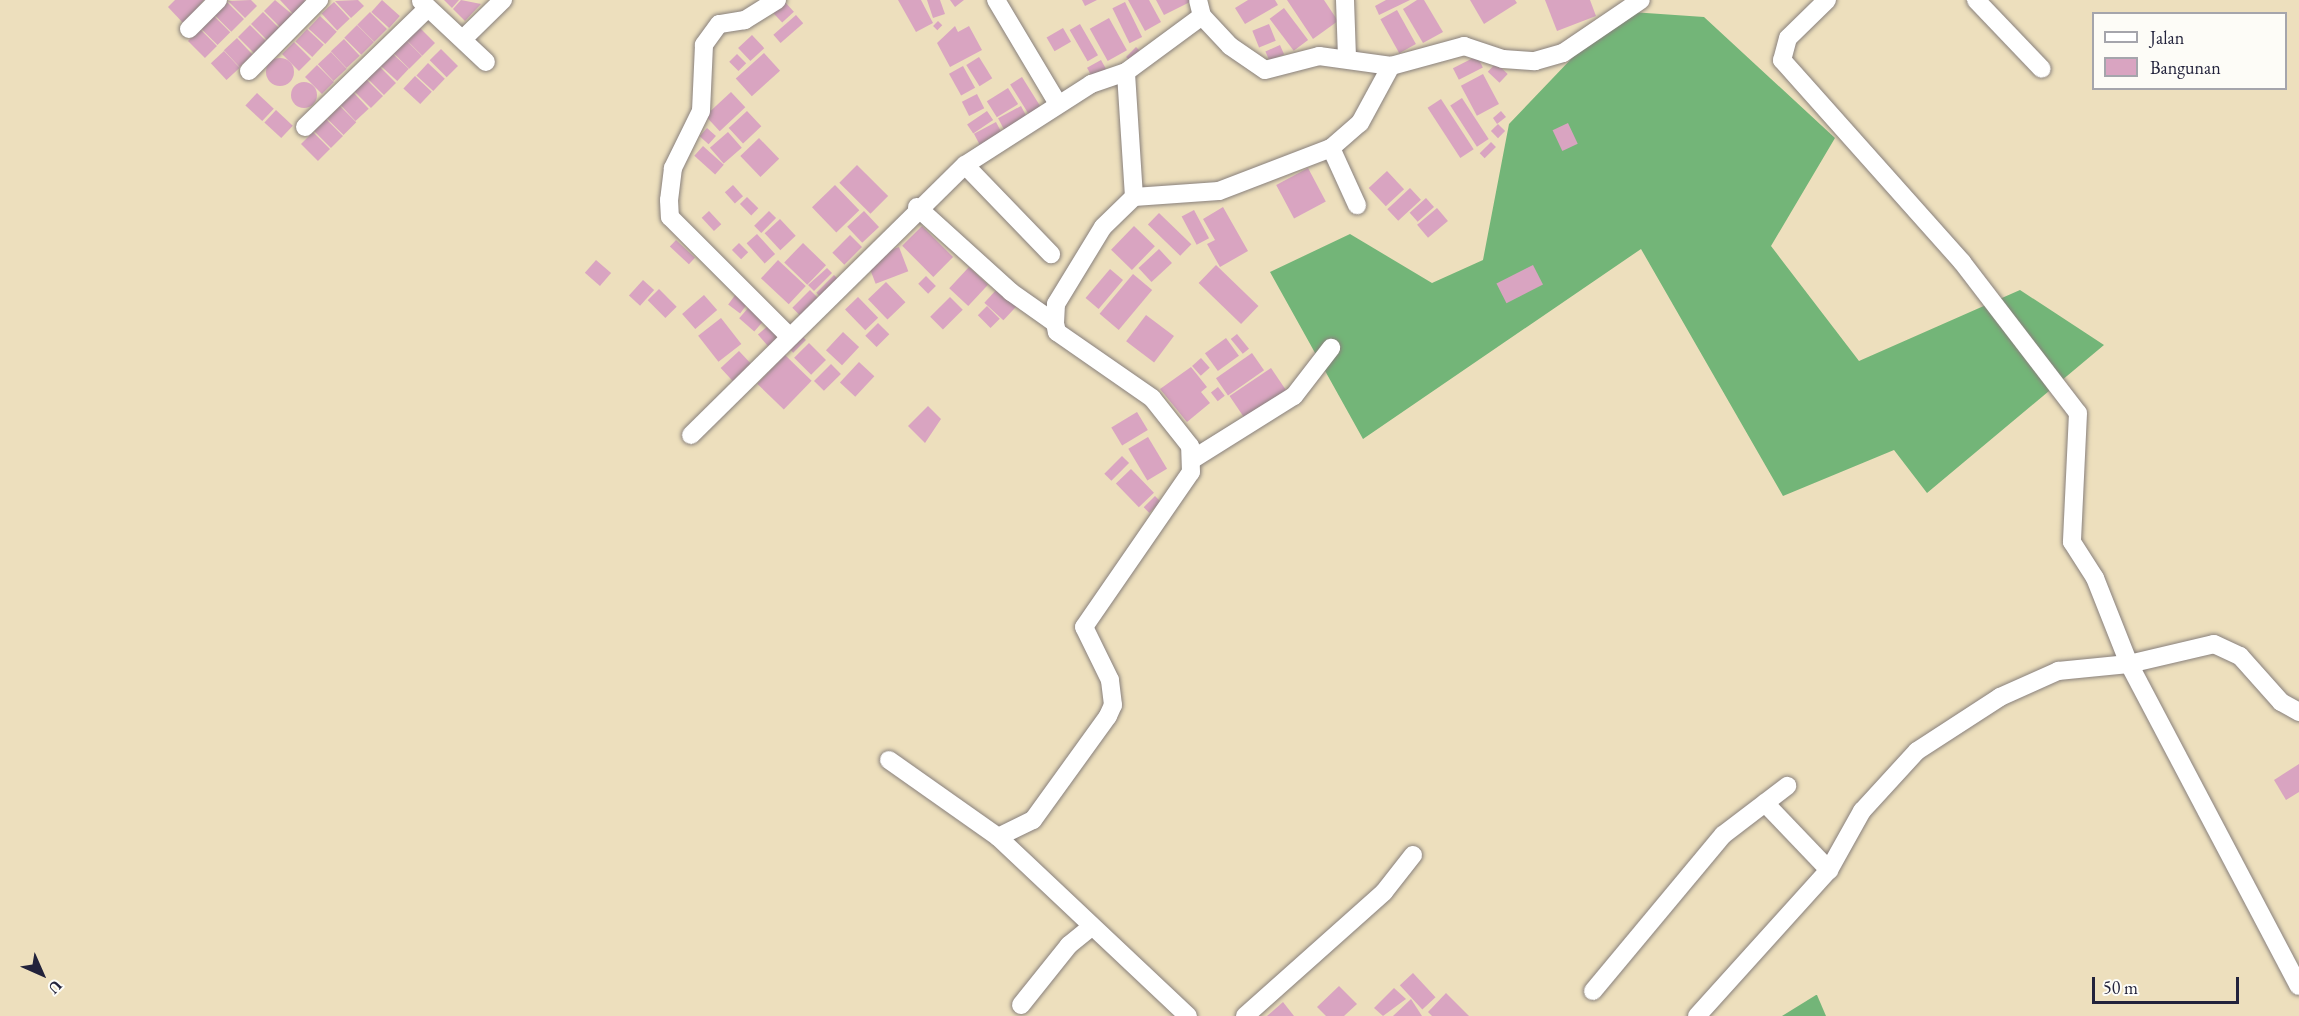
<!DOCTYPE html>
<html>
<head>
<meta charset="utf-8">
<style>
	body { margin:0 }
	#map { position:relative; width:2299px; height:1016px; overflow:hidden; background:#eddfbd; font-family:"EB Garamond",serif }
	div>[style] { position:absolute }
	[style*='--x'] { left:calc(var(--x)*1px); top:calc(var(--y)*1px); width:calc(var(--w)*1px); rotate:calc(var(--a)*1deg) }
	.forest>* { inset:0; background:#73b578 }
	.building>* { inset:0; background:#d9a4c1; transform-origin:0 0 }
	.round { border-radius:50% }
	.roads { filter:drop-shadow(0 0 2px #88807c) drop-shadow(0 0 2px #88807c) }
	.minor>* { height:18px; margin:-9px; padding:0 9px; transform-origin:9px; border-radius:9px; background:#fff }
	span { translate:-50% -50%; white-space:nowrap; text-align:center; line-height:1.15; -webkit-text-stroke:6px #fdfcf7; paint-order:stroke }
	.legend { position:absolute; left:2092px; top:12px; width:195px; height:78px; box-sizing:border-box; background:#fdfcf7; border:2px solid #a5a5ac; margin:0; padding:8px 10px; list-style:none; font-size:18px; color:#22223b }
	.legend li { display:flex; align-items:center; gap:12px; height:30px }
	.legend b { width:30px; border:2px solid #a5a5ac }
	.north { position:absolute; left:12px; top:944px; width:60px; height:60px; -webkit-text-stroke:4px #fdfcf7; paint-order:stroke; rotate:135deg; font-size:16px; font-weight:700; line-height:24px; text-align:center; color:#22223b }
	.north::after { content:''; display:block; margin:auto; width:21px; height:27px; background:#22223b; clip-path:polygon(50% 0,100% 100%,50% 72%,0 100%) }
	.scale { position:absolute; left:2092px; top:977px; width:147px; height:27px; box-sizing:border-box; border:3px solid #22223b; border-top:0; padding-left:8px; font-size:18px; line-height:21px; white-space:nowrap; color:#22223b; -webkit-text-stroke:4px #fdfcf7; paint-order:stroke }
</style>
</head>
<body>
<div id="map">
	<div class="forest">
		<div style="clip-path:polygon(1617px 11px,1704px 17px,1835px 138px,1771px 246px,1859px 361px,2020px 290px,2104px 345px,1927px 493px,1894px 450px,1783px 496px,1641px 249px,1363px 439px,1270px 272px,1350px 234px,1432px 283px,1483px 260px,1509px 124px)"></div>
		<div style="clip-path:polygon(1817px 995px,1826px 1016px,1782px 1016px,1816px 995px)"></div>
	</div>
	<div class="building">
		<div style="clip-path:polygon(175px 0,204px 0,184px 24px,168px 7px)"></div>
		<div style="clip-path:polygon(251px 0,257px 6px,245px 18px,228px 1px)"></div>
		<div style="clip-path:polygon(275px 0,293px 15px,281px 28px,264px 11px)"></div>
		<div style="clip-path:polygon(280px 0,304px 0,306px 2px,294px 15px)"></div>
		<div style="clip-path:polygon(358px 0,364px 6px,351px 18px,335px 1px)"></div>
		<div style="left:382px;top:0;width:24px;height:16px;rotate:42deg"></div>
		<div style="clip-path:polygon(444px 0,459px 0,452px 8px)"></div>
		<div style="clip-path:polygon(461px 0,481px 4px,465px 21px,453px 9px)"></div>
		<div style="left:783px;top:0;width:16px;height:16px;rotate:47deg"></div>
		<div style="clip-path:polygon(898px 0,921px 0,933px 23px,916px 32px)"></div>
		<div style="clip-path:polygon(927px 0,940px 0,945px 14px,933px 18px)"></div>
		<div style="clip-path:polygon(950px 0,964px 0,955px 7px)"></div>
		<div style="clip-path:polygon(1082px 0,1097px 0,1085px 6px)"></div>
		<div style="clip-path:polygon(1128px 0,1149px 0,1161px 22px,1145px 31px)"></div>
		<div style="clip-path:polygon(1156px 0,1189px 0,1190px 2px,1164px 15px)"></div>
		<div style="clip-path:polygon(1248px 0,1275px 0,1278px 5px,1245px 24px,1235px 8px)"></div>
		<div style="clip-path:polygon(1287px 0,1324px 0,1338px 21px,1313px 39px)"></div>
		<div style="clip-path:polygon(1386px 0,1410px 0,1379px 15px,1375px 6px)"></div>
		<div style="clip-path:polygon(1417px 0,1424px 0,1443px 32px,1423px 43px,1403px 9px)"></div>
		<div style="clip-path:polygon(1470px 0,1515px 0,1517px 3px,1484px 24px)"></div>
		<div style="clip-path:polygon(1545px 0,1590px 0,1596px 16px,1557px 31px)"></div>
		<div style="left:227px;top:2px;width:24px;height:18px;rotate:45deg"></div>
		<div style="left:334px;top:2px;width:23px;height:17px;rotate:47deg"></div>
		<div style="left:1125px;top:2px;width:39px;height:14px;rotate:64deg"></div>
		<div style="left:1284px;top:8px;width:40px;height:18px;rotate:53deg"></div>
		<div style="left:1397px;top:10px;width:39px;height:19px;rotate:61deg"></div>
		<div style="left:263px;top:12px;width:24px;height:17px;rotate:45deg"></div>
		<div style="left:370px;top:12px;width:24px;height:18px;rotate:45deg"></div>
		<div style="left:796px;top:15px;width:11px;height:30px;rotate:49deg"></div>
		<div style="left:214px;top:16px;width:23px;height:18px;rotate:45deg"></div>
		<div style="left:320px;top:16px;width:23px;height:17px;rotate:43deg"></div>
		<div style="left:1109px;top:18px;width:37px;height:22px;rotate:61deg"></div>
		<div style="left:938px;top:21px;width:6px;height:7px;rotate:45deg"></div>
		<div style="left:1080px;top:24px;width:36px;height:12px;rotate:60deg"></div>
		<div style="left:1269px;top:24px;width:18px;height:18px;rotate:68deg"></div>
		<div style="left:250px;top:25px;width:24px;height:17px;rotate:45deg"></div>
		<div style="left:357px;top:25px;width:24px;height:18px;rotate:45deg"></div>
		<div style="left:418px;top:26px;width:24px;height:18px;rotate:45deg"></div>
		<div style="clip-path:polygon(955px 26px,958px 32px,969px 26px,982px 50px,950px 67px,937px 43px)"></div>
		<div style="left:1063px;top:28px;width:16px;height:19px;rotate:60deg"></div>
		<div style="left:200px;top:29px;width:24px;height:17px;rotate:45deg"></div>
		<div style="left:307px;top:29px;width:23px;height:17px;rotate:43deg"></div>
		<div style="left:752px;top:35px;width:18px;height:19px;rotate:47deg"></div>
		<div style="left:237px;top:38px;width:23px;height:18px;rotate:47deg"></div>
		<div style="left:344px;top:39px;width:23px;height:18px;rotate:47deg"></div>
		<div style="left:405px;top:39px;width:24px;height:18px;rotate:45deg"></div>
		<div style="left:294px;top:42px;width:24px;height:17px;rotate:45deg"></div>
		<div style="left:1280px;top:45px;width:10px;height:16px;rotate:66deg"></div>
		<div style="left:1136px;top:47px;width:11px;height:14px;rotate:45deg"></div>
		<div style="left:441px;top:49px;width:24px;height:16px;rotate:45deg"></div>
		<div style="left:224px;top:51px;width:23px;height:18px;rotate:47deg"></div>
		<div style="left:331px;top:52px;width:23px;height:18px;rotate:47deg"></div>
		<div style="left:392px;top:53px;width:23px;height:17px;rotate:43deg"></div>
		<div style="left:764px;top:53px;width:24px;height:38px;rotate:48deg"></div>
		<div style="left:737px;top:54px;width:13px;height:11px;rotate:45deg"></div>
		<div style="left:1477px;top:56px;width:13px;height:27px;rotate:63deg"></div>
		<div style="left:979px;top:57px;width:25px;height:15px;rotate:58deg"></div>
		<div class="round" style="left:266px;top:58px;width:28px;height:28px"></div>
		<div style="left:1101px;top:60px;width:13px;height:16px;rotate:61deg"></div>
		<div style="left:428px;top:63px;width:23px;height:17px;rotate:43deg"></div>
		<div style="left:1496px;top:63px;width:16px;height:12px;rotate:43deg"></div>
		<div style="left:317px;top:65px;width:24px;height:17px;rotate:45deg"></div>
		<div style="left:379px;top:66px;width:24px;height:17px;rotate:45deg"></div>
		<div style="left:963px;top:66px;width:25px;height:16px;rotate:61deg"></div>
		<div style="left:1483px;top:74px;width:34px;height:25px;rotate:62deg"></div>
		<div style="left:415px;top:76px;width:23px;height:17px;rotate:43deg"></div>
		<div style="left:1022px;top:77px;width:36px;height:14px;rotate:58deg"></div>
		<div style="left:366px;top:79px;width:24px;height:17px;rotate:45deg"></div>
		<div class="round" style="left:291px;top:82px;width:26px;height:26px"></div>
		<div style="left:1008px;top:88px;width:19px;height:25px;rotate:58deg"></div>
		<div style="left:353px;top:92px;width:23px;height:18px;rotate:47deg"></div>
		<div style="left:731px;top:92px;width:21px;height:35px;rotate:47deg"></div>
		<div style="left:257px;top:93px;width:23px;height:17px;rotate:43deg"></div>
		<div style="left:977px;top:94px;width:16px;height:17px;rotate:63deg"></div>
		<div style="left:1462px;top:98px;width:49px;height:14px;rotate:57deg"></div>
		<div style="left:1441px;top:99px;width:60px;height:16px;rotate:57deg"></div>
		<div style="left:340px;top:106px;width:23px;height:18px;rotate:45deg"></div>
		<div style="left:1021px;top:106px;width:15px;height:26px;rotate:62deg"></div>
		<div style="left:276px;top:110px;width:23px;height:17px;rotate:43deg"></div>
		<div style="left:747px;top:111px;width:21px;height:25px;rotate:47deg"></div>
		<div style="left:987px;top:111px;width:11px;height:24px;rotate:56deg"></div>
		<div style="clip-path:polygon(1501px 111px,1506px 117px,1497px 124px,1493px 118px)"></div>
		<div style="left:326px;top:119px;width:24px;height:17px;rotate:45deg"></div>
		<div style="left:996px;top:122px;width:15px;height:25px;rotate:62deg"></div>
		<div style="left:1568px;top:123px;width:23px;height:17px;rotate:65deg"></div>
		<div style="left:1498px;top:124px;width:10px;height:10px;rotate:45deg"></div>
		<div style="left:707px;top:128px;width:12px;height:11px;rotate:42deg"></div>
		<div style="left:313px;top:132px;width:24px;height:17px;rotate:45deg"></div>
		<div style="left:728px;top:132px;width:21px;height:24px;rotate:49deg"></div>
		<div style="left:759px;top:138px;width:29px;height:26px;rotate:46deg"></div>
		<div style="left:1491px;top:142px;width:7px;height:16px;rotate:45deg"></div>
		<div style="left:703px;top:146px;width:28px;height:13px;rotate:42deg"></div>
		<div style="left:857px;top:165px;width:44px;height:25px;rotate:45deg"></div>
		<div style="left:1308px;top:168px;width:38px;height:36px;rotate:62deg"></div>
		<div style="left:1387px;top:171px;width:25px;height:25px;rotate:47deg"></div>
		<div style="left:733px;top:185px;width:15px;height:11px;rotate:48deg"></div>
		<div style="left:835px;top:185px;width:35px;height:32px;rotate:46deg"></div>
		<div style="left:1410px;top:188px;width:16px;height:31px;rotate:47deg"></div>
		<div style="left:747px;top:197px;width:16px;height:10px;rotate:45deg"></div>
		<div style="left:1426px;top:198px;width:12px;height:22px;rotate:48deg"></div>
		<div style="clip-path:polygon(1223px 207px,1248px 251px,1220px 267px,1207px 244px,1215px 240px,1203px 219px)"></div>
		<div style="left:1437px;top:208px;width:17px;height:26px;rotate:50deg"></div>
		<div style="left:1194px;top:210px;width:32px;height:14px;rotate:62deg"></div>
		<div style="left:709px;top:211px;width:18px;height:10px;rotate:47deg"></div>
		<div style="left:769px;top:211px;width:10px;height:21px;rotate:45deg"></div>
		<div style="left:864px;top:211px;width:22px;height:23px;rotate:47deg"></div>
		<div style="left:1159px;top:213px;width:45px;height:16px;rotate:44deg"></div>
		<div style="left:780px;top:219px;width:23px;height:21px;rotate:47deg"></div>
		<div style="left:922px;top:226px;width:44px;height:28px;rotate:45deg"></div>
		<div style="left:1134px;top:226px;width:29px;height:33px;rotate:44deg"></div>
		<div style="left:757px;top:234px;width:27px;height:14px;rotate:48deg"></div>
		<div style="left:850px;top:235px;width:17px;height:25px;rotate:45deg"></div>
		<div style="left:676px;top:240px;width:26px;height:9px;rotate:43deg"></div>
		<div style="left:739px;top:243px;width:13px;height:10px;rotate:45deg"></div>
		<div style="left:803px;top:243px;width:32px;height:27px;rotate:44deg"></div>
		<div style="left:899px;top:247px;width:26px;height:35px;rotate:69deg"></div>
		<div style="left:1159px;top:249px;width:19px;height:28px;rotate:47deg"></div>
		<div style="left:596px;top:260px;width:20px;height:17px;rotate:41deg"></div>
		<div style="left:778px;top:260px;width:38px;height:25px;rotate:43deg"></div>
		<div style="left:1216px;top:265px;width:59px;height:25px;rotate:44deg"></div>
		<div style="left:1533px;top:265px;width:22px;height:41px;rotate:63deg"></div>
		<div style="left:969px;top:267px;width:26px;height:29px;rotate:43deg"></div>
		<div style="clip-path:polygon(827px 268px,832px 273px,814px 291px,808px 285px)"></div>
		<div style="left:1110px;top:269px;width:17px;height:38px;rotate:40deg"></div>
		<div style="left:1133px;top:274px;width:25px;height:52px;rotate:40deg"></div>
		<div style="left:834px;top:275px;width:10px;height:25px;rotate:45deg"></div>
		<div style="left:926px;top:276px;width:14px;height:11px;rotate:45deg"></div>
		<div style="left:643px;top:280px;width:15px;height:21px;rotate:42deg"></div>
		<div style="left:886px;top:282px;width:28px;height:25px;rotate:46deg"></div>
		<div style="left:998px;top:288px;width:26px;height:20px;rotate:43deg"></div>
		<div style="left:659px;top:289px;width:25px;height:16px;rotate:45deg"></div>
		<div style="left:810px;top:290px;width:17px;height:25px;rotate:45deg"></div>
		<div style="left:736px;top:294px;width:15px;height:13px;rotate:37deg"></div>
		<div style="left:704px;top:295px;width:20px;height:29px;rotate:49deg"></div>
		<div style="left:858px;top:297px;width:29px;height:18px;rotate:46deg"></div>
		<div style="left:950px;top:297px;width:18px;height:28px;rotate:45deg"></div>
		<div style="left:987px;top:306px;width:18px;height:13px;rotate:45deg"></div>
		<div style="left:749px;top:307px;width:20px;height:15px;rotate:41deg"></div>
		<div style="left:1146px;top:315px;width:35px;height:33px;rotate:37deg"></div>
		<div style="left:721px;top:318px;width:33px;height:29px;rotate:52deg"></div>
		<div style="left:878px;top:323px;width:16px;height:18px;rotate:45deg"></div>
		<div style="left:770px;top:324px;width:18px;height:16px;rotate:49deg"></div>
		<div style="left:843px;top:332px;width:22px;height:25px;rotate:43deg"></div>
		<div style="left:1237px;top:334px;width:19px;height:8px;rotate:51deg"></div>
		<div style="left:801px;top:335px;width:7px;height:18px;rotate:45deg"></div>
		<div style="left:1226px;top:338px;width:22px;height:26px;rotate:54deg"></div>
		<div style="left:809px;top:343px;width:24px;height:21px;rotate:45deg"></div>
		<div style="left:739px;top:351px;width:22px;height:25px;rotate:47deg"></div>
		<div style="left:1252px;top:353px;width:21px;height:44px;rotate:55deg"></div>
		<div style="left:785px;top:355px;width:37px;height:40px;rotate:44deg"></div>
		<div style="left:1201px;top:358px;width:13px;height:12px;rotate:48deg"></div>
		<div style="left:859px;top:362px;width:21px;height:28px;rotate:43deg"></div>
		<div style="left:831px;top:364px;width:14px;height:24px;rotate:45deg"></div>
		<div style="clip-path:polygon(1191px 367px,1207px 387px,1201px 392px,1210px 403px,1187px 422px,1160px 389px)"></div>
		<div style="left:1271px;top:368px;width:30px;height:50px;rotate:56deg"></div>
		<div style="left:1218px;top:387px;width:11px;height:9px;rotate:52deg"></div>
		<div style="clip-path:polygon(928px 406px,941px 419px,925px 443px,908px 426px)"></div>
		<div style="left:1137px;top:412px;width:21px;height:30px;rotate:59deg"></div>
		<div style="left:1148px;top:437px;width:37px;height:23px;rotate:59deg"></div>
		<div style="left:1122px;top:456px;width:10px;height:25px;rotate:45deg"></div>
		<div style="left:1131px;top:469px;width:33px;height:21px;rotate:46deg"></div>
		<div style="left:1155px;top:496px;width:8px;height:16px;rotate:45deg"></div>
		<div style="clip-path:polygon(2299px 764px,2299px 792px,2286px 800px,2274px 780px)"></div>
		<div style="left:1413px;top:973px;width:33px;height:18px;rotate:47deg"></div>
		<div style="clip-path:polygon(1339px 986px,1357px 1004px,1344px 1016px,1326px 1016px,1317px 1007px)"></div>
		<div style="clip-path:polygon(1394px 988px,1406px 999px,1383px 1016px,1374px 1008px)"></div>
		<div style="clip-path:polygon(1446px 993px,1469px 1016px,1432px 1016px,1428px 1012px)"></div>
		<div style="clip-path:polygon(1411px 999px,1422px 1016px,1393px 1016px)"></div>
		<div style="clip-path:polygon(1283px 1002px,1294px 1016px,1267px 1016px)"></div>
	</div>
	<div class="roads">
		<div class="minor">
			<div style="--x:777;--y:0;--w:38;--a:148"></div>
			<div style="--x:745;--y:20;--w:26;--a:171"></div>
			<div style="--x:719;--y:24;--w:26;--a:126"></div>
			<div style="--x:704;--y:45;--w:66;--a:92.6"></div>
			<div style="--x:701;--y:111;--w:64;--a:116.2"></div>
			<div style="--x:673;--y:168;--w:32;--a:97"></div>
			<div style="--x:669;--y:200;--w:17;--a:87"></div>
			<div style="--x:670;--y:217;--w:167;--a:45"></div>
			<div style="--x:996;--y:0;--w:121;--a:59.2"></div>
			<div style="--x:1345;--y:0;--w:57;--a:88"></div>
			<div style="--x:1827;--y:0;--w:54;--a:135.7"></div>
			<div style="--x:1788;--y:38;--w:23;--a:105"></div>
			<div style="--x:1782;--y:60;--w:271;--a:48.3"></div>
			<div style="--x:1962;--y:262;--w:190;--a:52.5"></div>
			<div style="--x:2078;--y:413;--w:129;--a:92.7"></div>
			<div style="--x:2072;--y:542;--w:43;--a:57.4"></div>
			<div style="--x:2095;--y:578;--w:92;--a:68.4"></div>
			<div style="--x:2129;--y:664;--w:364;--a:62.2"></div>
			<div style="--x:1976;--y:0;--w:95;--a:46.3"></div>
			<div style="--x:421;--y:1;--w:89;--a:43.2"></div>
			<div style="--x:1202;--y:16;--w:41;--a:47"></div>
			<div style="--x:1230;--y:46;--w:42;--a:34.4"></div>
			<div style="--x:1265;--y:70;--w:56;--a:-14.5"></div>
			<div style="--x:1319;--y:56;--w:73;--a:7.9"></div>
			<div style="--x:1391;--y:66;--w:76;--a:-15.3"></div>
			<div style="--x:1464;--y:46;--w:41;--a:18.4"></div>
			<div style="--x:1503;--y:59;--w:32;--a:4"></div>
			<div style="--x:1535;--y:61;--w:29;--a:-16"></div>
			<div style="--x:1563;--y:53;--w:94;--a:-34.2"></div>
			<div style="--x:189;--y:29;--w:41;--a:-45"></div>
			<div style="--x:463;--y:39;--w:56;--a:-44.3"></div>
			<div style="--x:249;--y:71;--w:100;--a:-45.4"></div>
			<div style="--x:305;--y:127;--w:171;--a:-44.1"></div>
			<div style="--x:1331;--y:148;--w:63;--a:65.5"></div>
			<div style="--x:965;--y:165;--w:124;--a:46"></div>
			<div style="--x:1134;--y:197;--w:85;--a:-4"></div>
			<div style="--x:1219;--y:191;--w:120;--a:-21"></div>
			<div style="--x:1331;--y:148;--w:38;--a:-41"></div>
			<div style="--x:1360;--y:123;--w:65;--a:-61.5"></div>
			<div style="--x:917;--y:207;--w:127;--a:42.1"></div>
			<div style="--x:1011;--y:292;--w:54;--a:35.2"></div>
			<div style="--x:691;--y:435;--w:385;--a:-44.6"></div>
			<div style="--x:965;--y:165;--w:150;--a:-32.7"></div>
			<div style="--x:1091;--y:84;--w:37;--a:-19"></div>
			<div style="--x:1193;--y:459;--w:119;--a:-32"></div>
			<div style="--x:1294;--y:396;--w:61;--a:-52.4"></div>
			<div style="--x:889;--y:760;--w:133;--a:35.2"></div>
			<div style="--x:998;--y:837;--w:261;--a:43.3"></div>
			<div style="--x:1765;--y:803;--w:93;--a:46.3"></div>
			<div style="--x:998;--y:837;--w:39;--a:-26"></div>
			<div style="--x:1033;--y:820;--w:128;--a:-54.2"></div>
			<div style="--x:1108;--y:716;--w:12;--a:-66"></div>
			<div style="--x:1113;--y:705;--w:25;--a:-97"></div>
			<div style="--x:1110;--y:680;--w:59;--a:-116.1"></div>
			<div style="--x:1084;--y:627;--w:188;--a:-55.4"></div>
			<div style="--x:1191;--y:472;--w:26;--a:-92"></div>
			<div style="--x:1190;--y:446;--w:61;--a:-128.4"></div>
			<div style="--x:1152;--y:398;--w:116;--a:-145.2"></div>
			<div style="--x:1057;--y:332;--w:9;--a:-103"></div>
			<div style="--x:1055;--y:323;--w:19;--a:-87"></div>
			<div style="--x:1056;--y:304;--w:90;--a:-58.6"></div>
			<div style="--x:1103;--y:227;--w:43;--a:-44.1"></div>
			<div style="--x:1134;--y:197;--w:125;--a:-93.7"></div>
			<div style="--x:1126;--y:72;--w:94;--a:-36.4"></div>
			<div style="--x:1202;--y:16;--w:16;--a:-104"></div>
			<div style="--x:1593;--y:991;--w:203;--a:-50.2"></div>
			<div style="--x:1723;--y:835;--w:81;--a:-37.4"></div>
			<div style="--x:1021;--y:1005;--w:77;--a:-51.3"></div>
			<div style="--x:1069;--y:945;--w:27;--a:-39"></div>
			<div style="--x:1245;--y:1016;--w:186;--a:-41.7"></div>
			<div style="--x:1384;--y:892;--w:47;--a:-51.9"></div>
			<div style="--x:1697;--y:1016;--w:197;--a:-47.9"></div>
			<div style="--x:1829;--y:870;--w:68;--a:-60.8"></div>
			<div style="--x:1862;--y:811;--w:81;--a:-47.5"></div>
			<div style="--x:1917;--y:751;--w:99;--a:-33"></div>
			<div style="--x:2000;--y:697;--w:64;--a:-24.1"></div>
			<div style="--x:2058;--y:671;--w:71;--a:-5.6"></div>
			<div style="--x:2129;--y:664;--w:87;--a:-13.2"></div>
			<div style="--x:2214;--y:644;--w:29;--a:25"></div>
			<div style="--x:2240;--y:656;--w:62;--a:48.3"></div>
			<div style="--x:2281;--y:702;--w:21;--a:29"></div>
		</div>
	</div>
	<ul class="legend">
	<li><b style="height:8px;background:#fff"></b>Jalan</li>
	<li><b style="height:16px;background:#d9a4c1"></b>Bangunan</li>
	</ul>
	<div class="north">U</div>
	<div class="scale">50 m</div>
</div>
</body>
</html>
